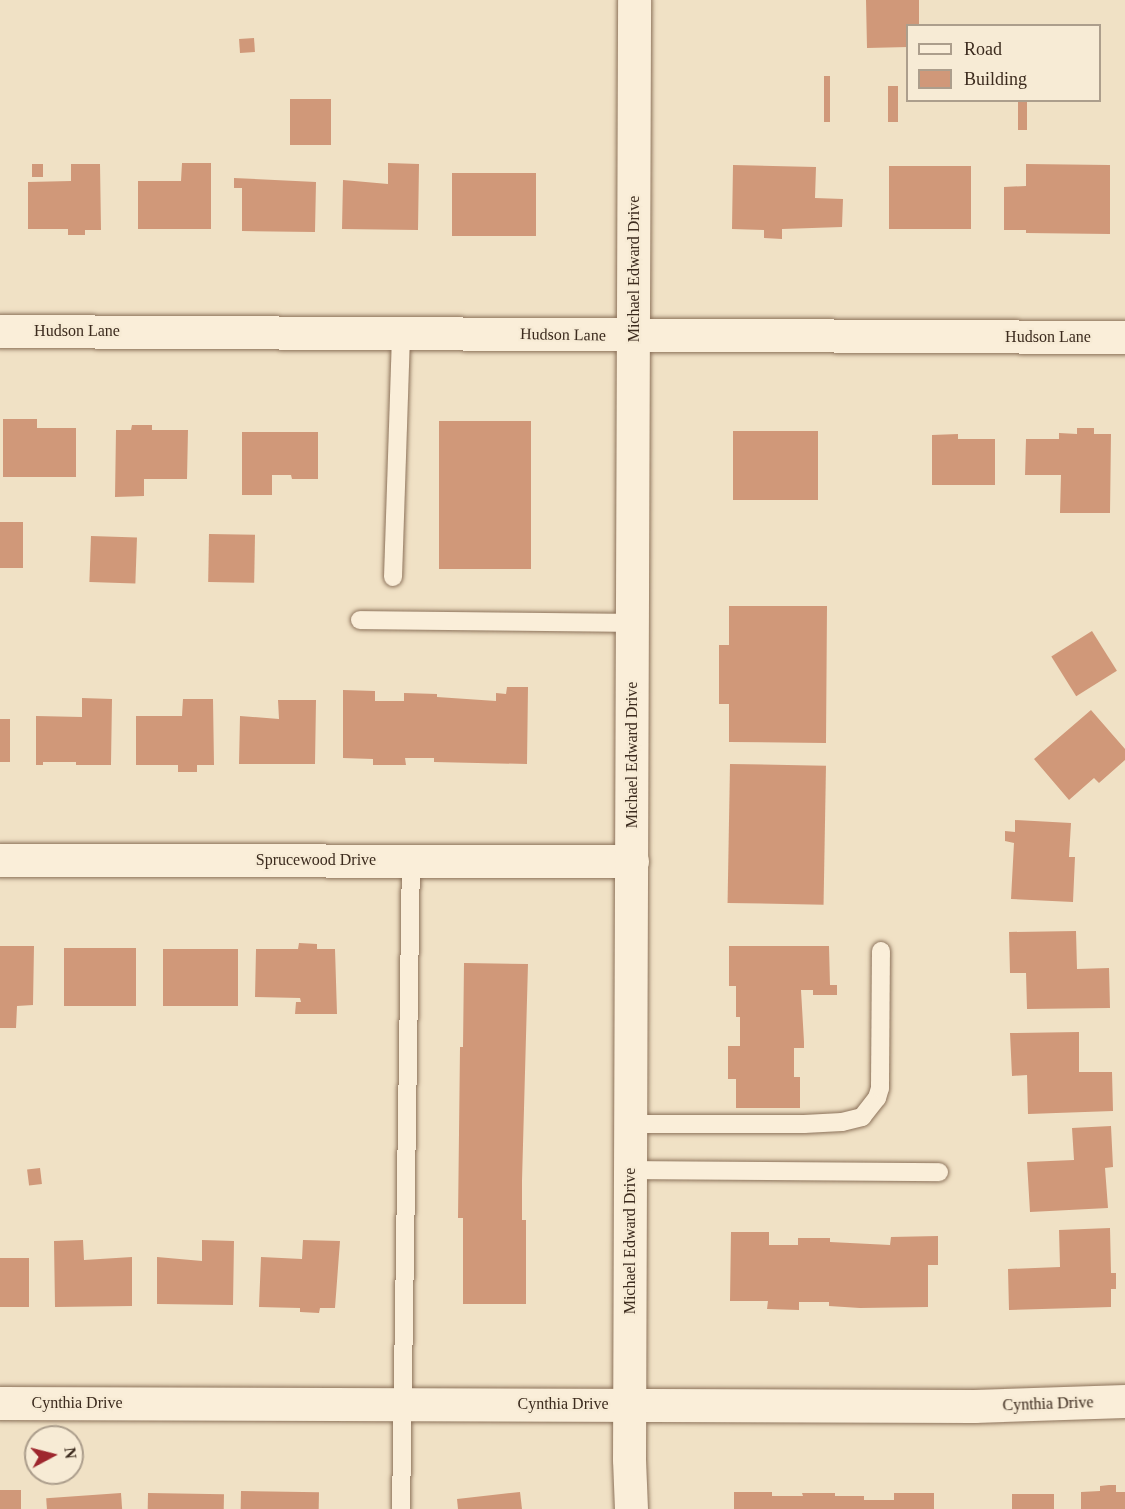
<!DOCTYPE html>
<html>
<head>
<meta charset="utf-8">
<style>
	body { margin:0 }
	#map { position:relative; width:1125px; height:1509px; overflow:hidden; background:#f0e1c5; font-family:"Times New Roman",serif }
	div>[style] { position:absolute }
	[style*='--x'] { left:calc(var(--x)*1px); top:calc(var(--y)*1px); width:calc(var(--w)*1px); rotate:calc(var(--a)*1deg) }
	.building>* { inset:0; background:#d09879; transform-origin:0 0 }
	.roads { filter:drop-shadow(0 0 2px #8c725a) drop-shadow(0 0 2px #8c725a) }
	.lane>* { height:18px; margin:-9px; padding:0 9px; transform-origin:9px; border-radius:9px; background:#faeed9 }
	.street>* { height:33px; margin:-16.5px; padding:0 16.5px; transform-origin:16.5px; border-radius:16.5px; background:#faeed9 }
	span { translate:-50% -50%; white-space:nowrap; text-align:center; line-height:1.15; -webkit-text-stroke:4.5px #f7ebd5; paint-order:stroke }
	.street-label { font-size:16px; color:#3c2b1e }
	.legend { position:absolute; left:906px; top:24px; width:195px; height:78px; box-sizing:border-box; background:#f7ebd5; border:2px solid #ac9e8c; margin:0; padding:8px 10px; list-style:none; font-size:18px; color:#3c2b1e }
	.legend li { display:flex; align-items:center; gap:12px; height:30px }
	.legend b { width:30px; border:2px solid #ac9e8c }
	.north { position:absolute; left:24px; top:1425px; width:60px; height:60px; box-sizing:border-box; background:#f7ebd5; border:2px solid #ac9e8c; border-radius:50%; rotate:83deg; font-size:16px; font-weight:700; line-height:24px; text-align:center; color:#3c2b1e }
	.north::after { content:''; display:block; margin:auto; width:21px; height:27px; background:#9e272e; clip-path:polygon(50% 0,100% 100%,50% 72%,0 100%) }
</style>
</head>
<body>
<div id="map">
	<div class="building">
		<div style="clip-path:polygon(866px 0,919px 0,919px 26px,908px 26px,908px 47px,867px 48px)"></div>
		<div style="left:254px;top:38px;width:14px;height:15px;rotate:86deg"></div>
		<div style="left:824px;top:76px;width:6px;height:46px"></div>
		<div style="left:888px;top:86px;width:10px;height:36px"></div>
		<div style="left:290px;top:99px;width:41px;height:46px"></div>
		<div style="left:1018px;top:100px;width:9px;height:30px"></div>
		<div style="clip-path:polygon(182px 163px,211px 163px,211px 229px,138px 229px,138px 181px,181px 181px)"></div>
		<div style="clip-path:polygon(388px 163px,419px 164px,418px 230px,342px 229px,343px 180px,388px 184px)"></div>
		<div style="left:32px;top:164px;width:11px;height:13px"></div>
		<div style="clip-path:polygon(71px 164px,100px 164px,101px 230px,85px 230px,85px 235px,68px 235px,68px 229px,28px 229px,28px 182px,71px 181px)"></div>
		<div style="clip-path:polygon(1026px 164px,1110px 165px,1110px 234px,1026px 233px,1026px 230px,1004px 230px,1004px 187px,1026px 186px)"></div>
		<div style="clip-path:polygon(733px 165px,816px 167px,815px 198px,843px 199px,842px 227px,782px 229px,782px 239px,764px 238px,764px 230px,732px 229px)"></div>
		<div style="left:971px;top:166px;width:63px;height:82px;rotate:90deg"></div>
		<div style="left:452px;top:173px;width:84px;height:63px"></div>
		<div style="clip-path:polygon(234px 178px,316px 182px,315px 232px,242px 231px,242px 188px,234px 188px)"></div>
		<div style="clip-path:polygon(3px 419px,37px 419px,37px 428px,76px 428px,76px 477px,3px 477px)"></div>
		<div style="left:439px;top:421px;width:92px;height:148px"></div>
		<div style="clip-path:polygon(132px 425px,152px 425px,152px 430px,188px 430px,187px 479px,144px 479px,144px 496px,115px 497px,116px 430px,131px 430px)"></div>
		<div style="clip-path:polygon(1077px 428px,1094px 428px,1094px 434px,1111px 434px,1110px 513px,1060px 513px,1061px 475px,1025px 475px,1026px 439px,1059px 439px,1059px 433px,1077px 434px)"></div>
		<div style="left:818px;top:431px;width:69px;height:85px;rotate:90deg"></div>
		<div style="clip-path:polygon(242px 432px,318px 432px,318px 479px,292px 479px,291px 475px,272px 475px,272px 495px,242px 495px)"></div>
		<div style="clip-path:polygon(958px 434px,958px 439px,995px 439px,995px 485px,932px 485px,932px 435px)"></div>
		<div style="left:0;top:522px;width:23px;height:46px"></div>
		<div style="left:209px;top:534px;width:46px;height:48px;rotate:1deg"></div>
		<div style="left:91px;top:536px;width:46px;height:46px;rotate:2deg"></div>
		<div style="clip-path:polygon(729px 606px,827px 606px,826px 743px,729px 742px,729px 704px,719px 704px,719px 645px,729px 645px)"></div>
		<div style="left:1092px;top:631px;width:47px;height:48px;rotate:58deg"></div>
		<div style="clip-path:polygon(507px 687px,528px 687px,527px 764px,434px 762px,434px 758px,405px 758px,406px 765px,373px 765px,373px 759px,343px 758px,343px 690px,375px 691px,375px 701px,404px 701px,404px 693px,437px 694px,437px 697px,496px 701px,496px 693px,506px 694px)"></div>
		<div style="clip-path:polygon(82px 698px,112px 699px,111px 765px,76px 765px,76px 762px,43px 762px,43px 765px,36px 765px,36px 716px,82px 717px)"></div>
		<div style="clip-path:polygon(183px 699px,213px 699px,214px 765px,197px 765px,197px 772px,178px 772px,178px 765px,136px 765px,136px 716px,182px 716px)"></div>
		<div style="clip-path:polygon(278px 700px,316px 700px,315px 764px,239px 764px,240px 716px,279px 719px)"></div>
		<div style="clip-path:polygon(1091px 710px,1125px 749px,1125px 760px,1099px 783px,1094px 778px,1069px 800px,1034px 759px)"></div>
		<div style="left:0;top:719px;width:10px;height:43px"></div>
		<div style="left:730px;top:764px;width:96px;height:139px;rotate:1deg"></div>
		<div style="clip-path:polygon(1015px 820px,1071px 823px,1069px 857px,1075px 857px,1073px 902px,1011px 899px,1014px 843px,1005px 841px,1005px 831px,1015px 832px)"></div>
		<div style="clip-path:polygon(1076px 931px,1077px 969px,1109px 968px,1110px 1008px,1027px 1009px,1026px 973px,1010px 973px,1009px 932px)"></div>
		<div style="clip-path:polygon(299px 943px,317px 944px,317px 949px,335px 949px,337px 1014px,295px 1014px,296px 1002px,301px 1002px,300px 998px,255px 997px,256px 949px,298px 949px)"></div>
		<div style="clip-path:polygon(0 946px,34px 946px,33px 1005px,17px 1006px,16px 1028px,0 1028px)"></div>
		<div style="clip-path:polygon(729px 946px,829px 946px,830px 985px,837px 985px,837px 995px,813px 995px,813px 990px,801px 990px,804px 1042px,804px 1048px,794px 1048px,794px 1077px,800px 1077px,800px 1108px,736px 1108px,736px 1079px,728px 1079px,728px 1046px,740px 1046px,740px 1017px,736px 1017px,736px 986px,729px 986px)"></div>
		<div style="left:64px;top:948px;width:72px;height:58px"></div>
		<div style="left:163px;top:949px;width:75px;height:57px"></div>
		<div style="clip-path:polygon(464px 963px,528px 964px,522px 1181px,522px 1220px,526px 1220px,526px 1304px,463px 1304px,463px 1218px,458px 1218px,460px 1047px,463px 1047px)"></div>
		<div style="clip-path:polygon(1079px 1032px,1079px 1072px,1112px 1072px,1113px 1111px,1028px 1114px,1027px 1075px,1012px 1076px,1010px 1033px)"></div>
		<div style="clip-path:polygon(1111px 1126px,1113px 1167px,1105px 1168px,1108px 1208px,1030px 1212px,1027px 1162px,1074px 1160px,1072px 1128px)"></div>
		<div style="left:40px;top:1168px;width:16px;height:13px;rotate:83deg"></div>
		<div style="clip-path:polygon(1110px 1228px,1111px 1273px,1116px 1273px,1116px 1289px,1111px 1289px,1111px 1307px,1009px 1310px,1008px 1269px,1060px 1267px,1059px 1230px)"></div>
		<div style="clip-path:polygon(731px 1232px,769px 1232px,769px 1245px,798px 1245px,798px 1238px,830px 1238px,830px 1242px,890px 1245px,891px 1237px,938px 1236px,938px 1265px,928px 1265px,928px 1307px,860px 1308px,829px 1306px,829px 1302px,799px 1302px,799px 1310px,767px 1309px,768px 1301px,730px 1301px)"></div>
		<div style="clip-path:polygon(83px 1240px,84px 1260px,132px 1257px,132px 1306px,55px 1307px,54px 1241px)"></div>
		<div style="clip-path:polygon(202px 1240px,234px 1241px,233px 1305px,157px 1304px,157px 1257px,202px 1261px)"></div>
		<div style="clip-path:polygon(303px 1240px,340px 1241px,335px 1308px,320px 1308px,319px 1313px,300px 1312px,300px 1308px,259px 1307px,261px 1257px,302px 1259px)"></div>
		<div style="left:0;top:1258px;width:29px;height:49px"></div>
		<div style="clip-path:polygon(1109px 1485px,1116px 1485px,1116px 1492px,1125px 1492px,1125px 1509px,1081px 1509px,1081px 1492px,1100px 1491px,1100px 1486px)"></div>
		<div style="left:21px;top:1490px;width:19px;height:21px;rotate:90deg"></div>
		<div style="left:241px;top:1491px;width:78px;height:18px;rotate:1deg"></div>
		<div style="clip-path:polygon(520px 1492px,522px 1509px,458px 1509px,457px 1499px)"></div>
		<div style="clip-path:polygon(734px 1492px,772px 1492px,772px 1496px,803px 1496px,802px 1493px,835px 1493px,835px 1496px,864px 1496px,864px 1500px,894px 1500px,894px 1493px,934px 1493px,934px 1509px,734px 1509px)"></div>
		<div style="left:121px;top:1493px;width:16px;height:75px;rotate:86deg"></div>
		<div style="left:148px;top:1493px;width:76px;height:16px;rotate:1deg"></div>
		<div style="left:1012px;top:1494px;width:42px;height:15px"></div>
	</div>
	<div class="roads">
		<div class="lane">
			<div style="--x:393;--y:577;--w:243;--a:-88.1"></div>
			<div style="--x:360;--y:620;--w:273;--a:0.6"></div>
			<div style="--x:631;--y:1124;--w:173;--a:0"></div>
			<div style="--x:804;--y:1124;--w:38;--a:-3"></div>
			<div style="--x:842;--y:1122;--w:21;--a:-14"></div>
			<div style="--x:862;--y:1117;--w:24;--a:-52"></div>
			<div style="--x:877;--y:1098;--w:10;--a:-73"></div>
			<div style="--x:880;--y:1088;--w:137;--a:-89.6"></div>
			<div style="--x:630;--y:1170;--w:309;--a:0.4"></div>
			<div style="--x:401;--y:1509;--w:649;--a:-89.12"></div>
		</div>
		<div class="street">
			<div style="--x:0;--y:331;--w:1125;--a:0.31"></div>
			<div style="--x:0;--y:860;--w:632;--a:0.09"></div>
			<div style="--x:0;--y:1403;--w:974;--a:0.18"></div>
			<div style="--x:974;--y:1406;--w:151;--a:-1.9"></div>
			<div style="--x:631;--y:1509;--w:50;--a:-92.3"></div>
			<div style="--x:629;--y:1459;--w:1459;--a:-89.8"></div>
		</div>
	</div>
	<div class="street-label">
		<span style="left:634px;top:269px;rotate:-90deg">Michael Edward Drive</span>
		<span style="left:77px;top:331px">Hudson Lane</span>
		<span style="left:563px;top:335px;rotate:1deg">Hudson Lane</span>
		<span style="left:1048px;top:337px">Hudson Lane</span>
		<span style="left:632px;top:755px;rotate:-90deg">Michael Edward Drive</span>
		<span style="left:316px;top:860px">Sprucewood Drive</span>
		<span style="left:630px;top:1241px;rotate:-90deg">Michael Edward Drive</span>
		<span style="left:77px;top:1403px">Cynthia Drive</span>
		<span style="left:563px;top:1404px">Cynthia Drive</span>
		<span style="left:1048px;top:1404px;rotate:-2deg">Cynthia Drive</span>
	</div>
	<ul class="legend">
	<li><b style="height:8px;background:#faeed9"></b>Road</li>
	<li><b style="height:16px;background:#d09879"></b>Building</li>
	</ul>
	<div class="north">N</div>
</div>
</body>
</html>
